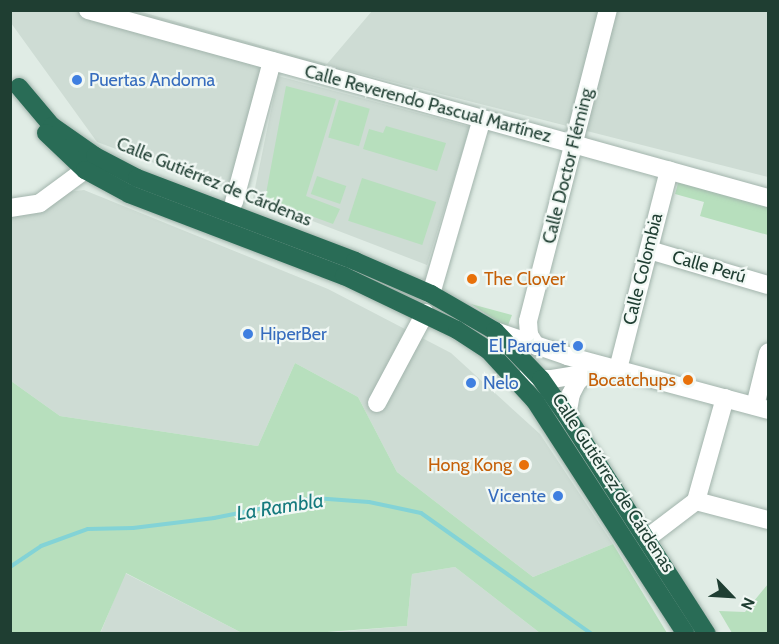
<!DOCTYPE html>
<html>
<head>
<meta charset="utf-8">
<style>
	body { margin:0 }
	#map { position:relative; width:779px; height:644px; overflow:hidden; background:#e0ece5; font-family:Cabin,sans-serif }
	div>[style] { position:absolute }
	[style*='--x'] { left:calc(var(--x)*1px); top:calc(var(--y)*1px); width:calc(var(--w)*1px); rotate:calc(var(--a)*1deg) }
	.built>* { inset:0; background:#cedcd4 }
	.green>* { inset:0; background:#b7dfbd; transform-origin:0 0 }
	.stream>* { height:4px; margin:-2px; padding:0 2px; transform-origin:2px; border-radius:2px; background:#83d3d6 }
	.roads { filter:drop-shadow(0 0 2px #a2b4ac) drop-shadow(0 0 2px #a2b4ac) }
	.minor>* { height:18px; margin:-9px; padding:0 9px; transform-origin:9px; border-radius:9px; background:#fff }
	.highway>* { height:18px; margin:-9px; padding:0 9px; transform-origin:9px; border-radius:9px; background:#296c56 }
	.dots>* { width:16px; height:16px; translate:-50% -50%; box-sizing:border-box; border:3px solid #f1f8f4; border-radius:50% }
	span { translate:-50% -50%; white-space:nowrap; text-align:center; line-height:1.15; -webkit-text-stroke:4.5px #f1f8f4; paint-order:stroke }
	.shop-label { font-size:18px; color:#366cbe }
	.left { translate:0 -50%; text-align:left }
	.right { translate:-100% -50%; text-align:right }
	.street-label { font-size:18px; color:#1f3e32 }
	.food-label { font-size:18px; color:#c56008 }
	.water-label { font-size:20px; color:#157a7e; font-style:italic }
	.frame { position:absolute; inset:0; border:12px solid #1f3e32; pointer-events:none }
	.north { position:absolute; left:701px; top:566px; width:60px; height:60px; -webkit-text-stroke:4px #f1f8f4; paint-order:stroke; rotate:115deg; font-size:16px; font-weight:700; line-height:24px; text-align:center; color:#1f3e32 }
	.north::after { content:''; display:block; margin:auto; width:21px; height:27px; background:#1f3e32; clip-path:polygon(50% 0,100% 100%,50% 72%,0 100%) }
</style>
</head>
<body>
<div id="map">
	<div class="built">
		<div style="clip-path:polygon(10px 11px,138px 11px,327px 64px,372px 11px,768px 11px,768px 177px,346px 70px,262px 67px,230px 191px,97px 142px,11px 23px)"></div>
		<div style="clip-path:polygon(278px 76px,470px 127px,427px 265px,253px 198px)"></div>
		<div style="clip-path:polygon(84px 190px,328px 289px,451px 353px,540px 434px,613px 544px,533px 577px,397px 472px,358px 397px,295px 363px,258px 446px,60px 416px,11px 381px,10px 199px)"></div>
		<div style="clip-path:polygon(455px 567px,540px 633px,314px 634px,407px 626px,412px 574px)"></div>
		<div style="clip-path:polygon(125px 573px,242px 633px,100px 634px)"></div>
	</div>
	<div class="green">
		<div style="clip-path:polygon(286px 86px,336px 99px,306px 196px,340px 209px,333px 224px,265px 199px)"></div>
		<div style="left:339px;top:100px;width:32px;height:39px;rotate:16deg"></div>
		<div style="clip-path:polygon(386px 126px,446px 143px,437px 171px,363px 149px,369px 129px,383px 133px)"></div>
		<div style="left:317px;top:176px;width:31px;height:19px;rotate:19deg"></div>
		<div style="left:362px;top:178px;width:78px;height:45px;rotate:18deg"></div>
		<div style="clip-path:polygon(679px 180px,768px 205px,768px 235px,700px 216px,704px 202px,675px 194px)"></div>
		<div style="clip-path:polygon(471px 304px,512px 315px,507px 328px)"></div>
		<div style="clip-path:polygon(295px 363px,358px 397px,397px 472px,533px 577px,613px 544px,667px 633px,540px 633px,455px 567px,412px 574px,407px 626px,314px 633px,242px 633px,126px 573px,100px 633px,11px 633px,11px 381px,60px 416px,258px 446px)"></div>
		<div style="clip-path:polygon(768px 584px,768px 633px,732px 633px,719px 611px,745px 612px)"></div>
	</div>
	<div class="stream">
		<div style="--x:10;--y:567;--w:37;--a:-34"></div>
		<div style="--x:41;--y:546;--w:50;--a:-19.9"></div>
		<div style="--x:88;--y:529;--w:45;--a:-1.3"></div>
		<div style="--x:133;--y:528;--w:82;--a:-7"></div>
		<div style="--x:214;--y:518;--w:102;--a:-11.3"></div>
		<div style="--x:314;--y:498;--w:55;--a:4.2"></div>
		<div style="--x:369;--y:502;--w:53;--a:11.9"></div>
		<div style="--x:421;--y:513;--w:209;--a:35.3"></div>
	</div>
	<div class="roads">
		<div class="minor">
			<div style="--x:88;--y:10;--w:706;--a:15.45"></div>
			<div style="--x:234;--y:202;--w:146;--a:-74.9"></div>
			<div style="--x:10;--y:208;--w:30;--a:-9"></div>
			<div style="--x:40;--y:203;--w:56;--a:-36.3"></div>
			<div style="--x:649;--y:250;--w:124;--a:16.4"></div>
			<div style="--x:431;--y:294;--w:182;--a:-73.8"></div>
			<div style="--x:495;--y:331;--w:76;--a:19.1"></div>
			<div style="--x:567;--y:356;--w:208;--a:15"></div>
			<div style="--x:536;--y:346;--w:13;--a:-122"></div>
			<div style="--x:529;--y:335;--w:14;--a:-94"></div>
			<div style="--x:528;--y:321;--w:321;--a:-75.6"></div>
			<div style="--x:618;--y:369;--w:205;--a:-75.6"></div>
			<div style="--x:529;--y:372;--w:14;--a:30"></div>
			<div style="--x:541;--y:379;--w:11;--a:0"></div>
			<div style="--x:552;--y:379;--w:56;--a:-9.3"></div>
			<div style="--x:377;--y:403;--w:102;--a:-61.9"></div>
			<div style="--x:755;--y:406;--w:55;--a:-76.2"></div>
			<div style="--x:567;--y:416;--w:22;--a:-80"></div>
			<div style="--x:571;--y:394;--w:13;--a:-63"></div>
			<div style="--x:577;--y:382;--w:13;--a:-42"></div>
			<div style="--x:696;--y:501;--w:74;--a:14.8"></div>
			<div style="--x:646;--y:539;--w:63;--a:-37.2"></div>
			<div style="--x:696;--y:501;--w:107;--a:-74.3"></div>
		</div>
		<div class="highway">
			<div style="--x:19;--y:87;--w:51;--a:49.8"></div>
			<div style="--x:52;--y:126;--w:52;--a:34.9"></div>
			<div style="--x:95;--y:156;--w:47;--a:27.6"></div>
			<div style="--x:137;--y:178;--w:233;--a:20.8"></div>
			<div style="--x:355;--y:261;--w:83;--a:23.5"></div>
			<div style="--x:431;--y:294;--w:74;--a:30"></div>
			<div style="--x:495;--y:331;--w:66;--a:46.2"></div>
			<div style="--x:541;--y:379;--w:45;--a:54.9"></div>
			<div style="--x:567;--y:416;--w:259;--a:57.3"></div>
			<div style="--x:46;--y:133;--w:54;--a:43.5"></div>
			<div style="--x:85;--y:170;--w:50;--a:28.6"></div>
			<div style="--x:129;--y:194;--w:230;--a:20.9"></div>
			<div style="--x:344;--y:276;--w:125;--a:25.5"></div>
			<div style="--x:457;--y:330;--w:37;--a:33"></div>
			<div style="--x:488;--y:350;--w:69;--a:47.3"></div>
			<div style="--x:535;--y:401;--w:278;--a:57.1"></div>
		</div>
	</div>
	<div class="dots">
		<div style="left:77px;top:80px;background:#3f7fe0"></div>
		<div style="left:472px;top:279px;background:#e8710a"></div>
		<div style="left:248px;top:334px;background:#3f7fe0"></div>
		<div style="left:578px;top:346px;background:#3f7fe0"></div>
		<div style="left:688px;top:380px;background:#e8710a"></div>
		<div style="left:471px;top:383px;background:#3f7fe0"></div>
		<div style="left:524px;top:465px;background:#e8710a"></div>
		<div style="left:558px;top:496px;background:#3f7fe0"></div>
	</div>
	<div class="shop-label">
		<span class="left" style="left:89px;top:80px">Puertas Andoma</span>
		<span class="left" style="left:260px;top:334px">HiperBer</span>
		<span class="right" style="left:566px;top:346px">El Parquet</span>
		<span class="left" style="left:483px;top:383px">Nelo</span>
		<span class="right" style="left:546px;top:496px">Vicente</span>
	</div>
	<div class="street-label">
		<span style="left:428px;top:104px;rotate:15deg">Calle Reverendo Pascual Martínez</span>
		<span style="left:568px;top:166px;rotate:-76deg">Calle Doctor Fléming</span>
		<span style="left:214px;top:182px;rotate:22deg">Calle Gutiérrez de Cárdenas</span>
		<span style="left:709px;top:267px;rotate:16deg">Calle Perú</span>
		<span style="left:643px;top:269px;rotate:-76deg">Calle Colombia</span>
		<span style="left:613px;top:483px;rotate:57deg">Calle Gutiérrez de Cárdenas</span>
	</div>
	<div class="food-label">
		<span class="left" style="left:484px;top:279px">The Clover</span>
		<span class="right" style="left:676px;top:380px">Bocatchups</span>
		<span class="right" style="left:512px;top:465px">Hong Kong</span>
	</div>
	<div class="water-label">
		<span style="left:280px;top:507px;rotate:-9deg">La Rambla</span>
	</div>
	<div class="frame"></div>
	<div class="north">N</div>
</div>
</body>
</html>
